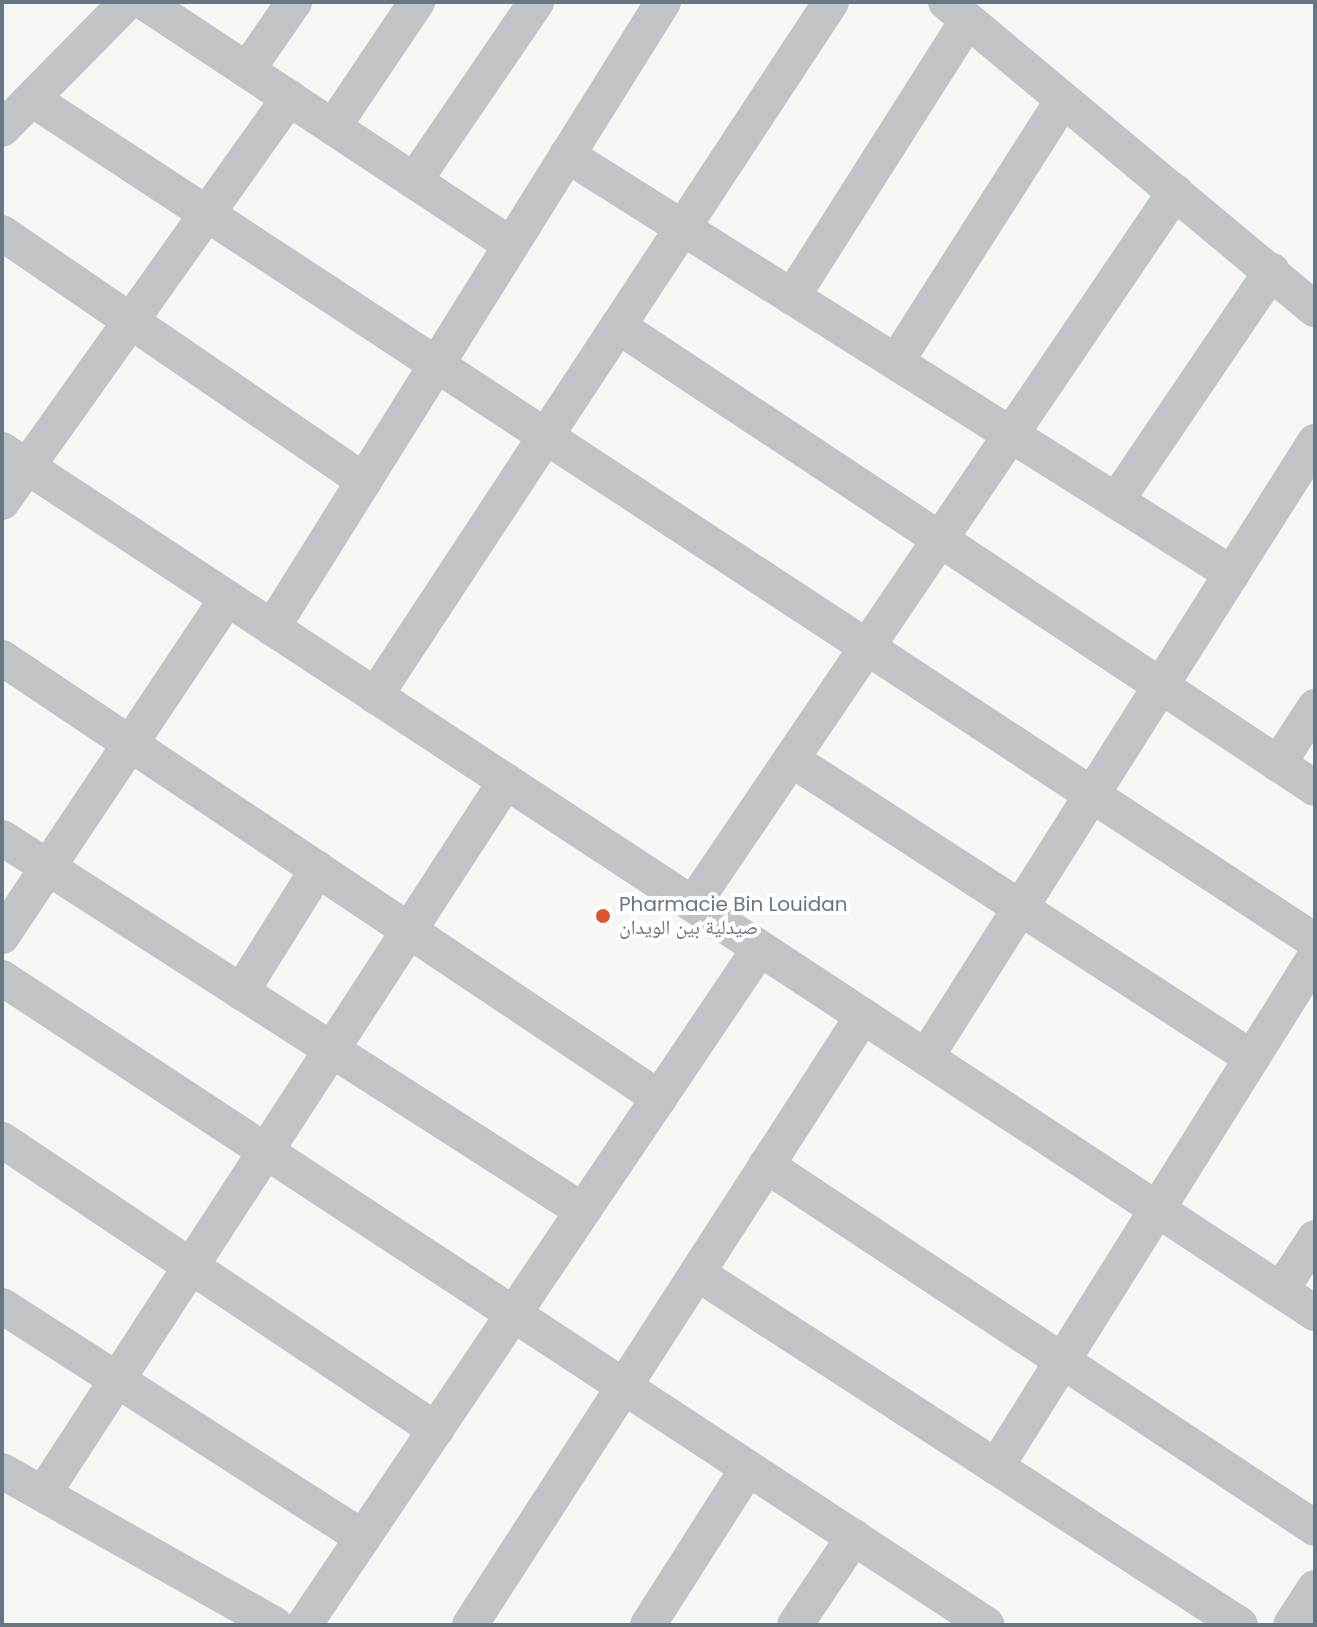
<!DOCTYPE html>
<html>
<head>
<meta charset="utf-8">
<style>
	body { margin:0 }
	#map { position:relative; width:1317px; height:1627px; overflow:hidden; background:#f6f6f3; font-family:Poppins,"Noto Naskh Arabic",sans-serif }
	div>[style] { position:absolute }
	[style*='--x'] { left:calc(var(--x)*1px); top:calc(var(--y)*1px); width:calc(var(--w)*1px); rotate:calc(var(--a)*1deg) }
	.minor>* { height:36px; margin:-18px; padding:0 18px; transform-origin:18px; border-radius:18px; background:#c0c4c7 }
	.dots>* { width:22px; height:22px; translate:-50% -50%; box-sizing:border-box; border:4px solid #fff; border-radius:50% }
	span { translate:-50% -50%; white-space:nowrap; text-align:center; line-height:1.15; -webkit-text-stroke:8px #fff; paint-order:stroke }
	.poi-label { font-size:20px; color:#667683 }
	.left { translate:0 -50%; text-align:left }
	.frame { position:absolute; inset:0; border:4px solid #667683; pointer-events:none }
</style>
</head>
<body>
<div id="map">
	<div class="minor">
		<div style="--x:144;--y:2;--w:440;--a:33.5"></div>
		<div style="--x:946;--y:2;--w:480;--a:39.8"></div>
		<div style="--x:247;--y:70;--w:83;--a:-55.3"></div>
		<div style="--x:32;--y:99;--w:1535;--a:33.28"></div>
		<div style="--x:333;--y:127;--w:151;--a:-56.1"></div>
		<div style="--x:2;--y:129;--w:178;--a:-45.5"></div>
		<div style="--x:567;--y:155;--w:786;--a:32.21"></div>
		<div style="--x:414;--y:181;--w:217;--a:-55.7"></div>
		<div style="--x:2;--y:233;--w:439;--a:34.4"></div>
		<div style="--x:792;--y:297;--w:327;--a:-57.6"></div>
		<div style="--x:618;--y:326;--w:836;--a:33.54"></div>
		<div style="--x:896;--y:362;--w:307;--a:-57.5"></div>
		<div style="--x:2;--y:450;--w:1571;--a:33.32"></div>
		<div style="--x:1116;--y:501;--w:278;--a:-55.9"></div>
		<div style="--x:2;--y:502;--w:496;--a:-54.6"></div>
		<div style="--x:272;--y:628;--w:738;--a:-58.01"></div>
		<div style="--x:2;--y:658;--w:791;--a:33.81"></div>
		<div style="--x:375;--y:696;--w:830;--a:-56.69"></div>
		<div style="--x:791;--y:759;--w:549;--a:32.97"></div>
		<div style="--x:1278;--y:764;--w:68;--a:-57"></div>
		<div style="--x:2;--y:838;--w:690;--a:32.7"></div>
		<div style="--x:693;--y:904;--w:860;--a:-55.9"></div>
		<div style="--x:2;--y:936;--w:406;--a:-56.3"></div>
		<div style="--x:2;--y:978;--w:1178;--a:33.3"></div>
		<div style="--x:241;--y:992;--w:145;--a:-58"></div>
		<div style="--x:926;--y:1057;--w:728;--a:-57.69"></div>
		<div style="--x:2;--y:1140;--w:522;--a:33.75"></div>
		<div style="--x:766;--y:1165;--w:658;--a:33.47"></div>
		<div style="--x:697;--y:1273;--w:647;--a:32.95"></div>
		<div style="--x:1281;--y:1290;--w:62;--a:-56.8"></div>
		<div style="--x:2;--y:1306;--w:429;--a:32.7"></div>
		<div style="--x:996;--y:1467;--w:602;--a:-57.97"></div>
		<div style="--x:2;--y:1471;--w:313;--a:29.4"></div>
		<div style="--x:43;--y:1494;--w:850;--a:-57"></div>
		<div style="--x:304;--y:1625;--w:816;--a:-56.04"></div>
		<div style="--x:470;--y:1625;--w:725;--a:-57.17"></div>
		<div style="--x:648;--y:1625;--w:186;--a:-57.5"></div>
		<div style="--x:795;--y:1625;--w:106;--a:-56.2"></div>
		<div style="--x:1291;--y:1625;--w:44;--a:-57"></div>
	</div>
	<div class="dots">
		<div style="left:603px;top:916px;background:#de562c"></div>
	</div>
	<div class="poi-label">
		<span class="left" style="left:619px;top:916px">Pharmacie Bin Louidan<br>صيدلية بين الويدان</span>
	</div>
	<div class="frame"></div>
</div>
</body>
</html>
